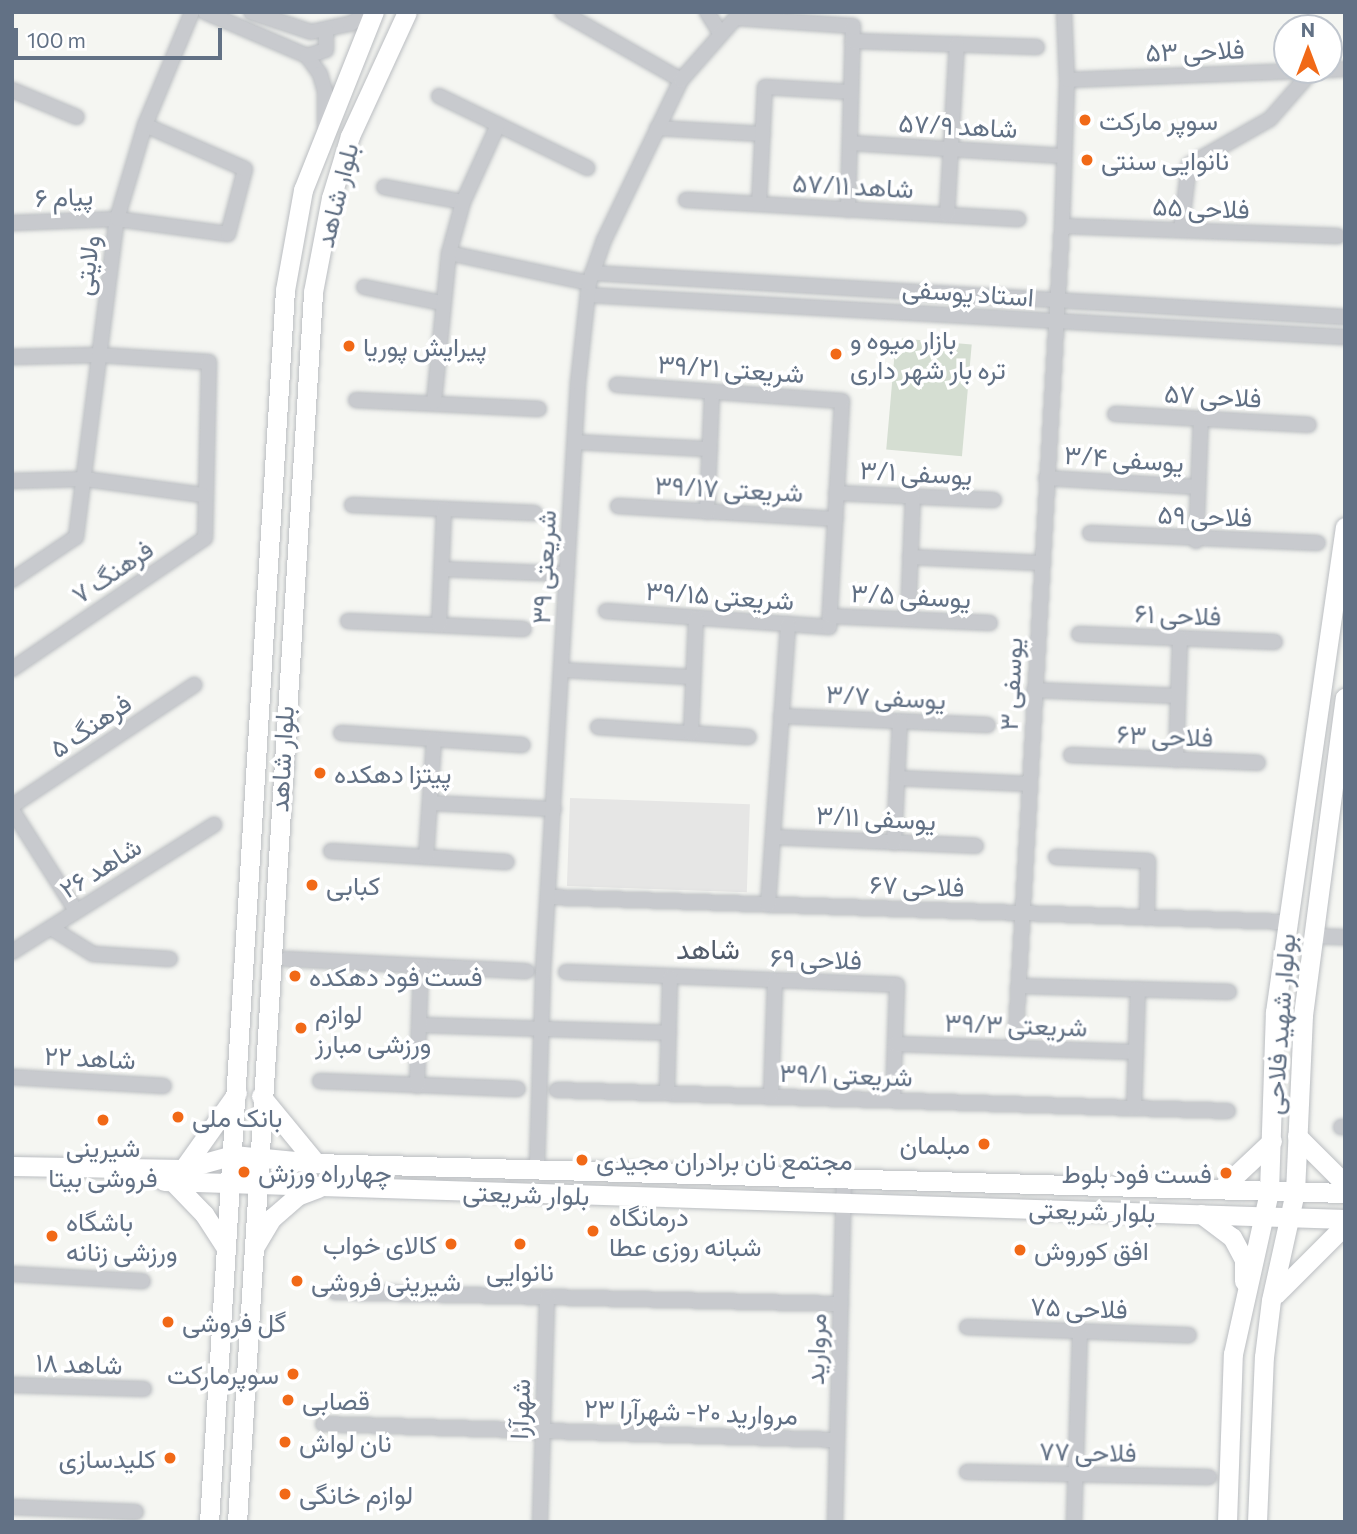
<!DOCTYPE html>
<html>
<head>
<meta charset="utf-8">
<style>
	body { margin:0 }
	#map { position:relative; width:1357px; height:1534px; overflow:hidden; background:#f5f6f2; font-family:Commissioner,Vazirmatn,sans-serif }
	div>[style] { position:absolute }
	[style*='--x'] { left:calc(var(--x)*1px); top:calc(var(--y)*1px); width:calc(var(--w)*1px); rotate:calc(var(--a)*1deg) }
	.built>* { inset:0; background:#e6e6e5; transform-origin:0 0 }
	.green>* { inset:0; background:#d5ded2; transform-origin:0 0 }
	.roads { filter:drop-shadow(0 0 2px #babdc1) drop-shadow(0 0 2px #babdc1) }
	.minor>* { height:14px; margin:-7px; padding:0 7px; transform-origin:7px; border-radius:7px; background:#c8cace }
	.major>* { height:19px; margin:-9.5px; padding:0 9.5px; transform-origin:9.5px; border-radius:9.5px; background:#fff }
	.dots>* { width:19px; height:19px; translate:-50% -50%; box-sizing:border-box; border:4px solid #fff; border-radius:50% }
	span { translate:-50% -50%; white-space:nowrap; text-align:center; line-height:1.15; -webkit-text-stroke:7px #fff; paint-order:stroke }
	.street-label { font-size:26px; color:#627185 }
	.poi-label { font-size:26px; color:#627185 }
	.left { translate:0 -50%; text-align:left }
	.right { translate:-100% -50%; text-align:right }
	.neighbourhood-label { font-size:28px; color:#515b6a }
	.frame { position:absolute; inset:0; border:14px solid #627185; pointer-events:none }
	.north { position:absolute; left:1273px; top:14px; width:70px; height:70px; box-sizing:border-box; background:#fff; border:2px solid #c0c6ce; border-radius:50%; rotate:0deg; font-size:19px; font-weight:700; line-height:28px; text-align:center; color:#627185 }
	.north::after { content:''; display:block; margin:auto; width:24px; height:32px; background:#f16917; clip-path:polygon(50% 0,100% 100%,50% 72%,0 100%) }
	.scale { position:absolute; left:14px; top:28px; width:208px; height:32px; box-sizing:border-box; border:4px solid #627185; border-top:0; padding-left:9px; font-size:21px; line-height:24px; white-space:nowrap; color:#627185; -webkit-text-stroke:5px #fff; paint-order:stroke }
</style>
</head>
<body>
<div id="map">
	<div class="built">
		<div style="left:570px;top:798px;width:180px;height:88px;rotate:2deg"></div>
	</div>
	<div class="green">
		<div style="left:896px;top:338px;width:76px;height:112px;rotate:5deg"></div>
	</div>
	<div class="roads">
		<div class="minor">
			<div style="--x:205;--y:12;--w:111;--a:23.3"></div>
			<div style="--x:307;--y:56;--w:22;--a:54"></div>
			<div style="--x:320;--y:74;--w:18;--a:74"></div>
			<div style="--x:325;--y:91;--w:36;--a:90"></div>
			<div style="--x:251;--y:12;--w:63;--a:18.4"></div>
			<div style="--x:311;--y:32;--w:40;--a:-12"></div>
			<div style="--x:350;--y:24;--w:22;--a:-32"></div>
			<div style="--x:562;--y:12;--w:137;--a:29.7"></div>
			<div style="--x:707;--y:12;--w:26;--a:58"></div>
			<div style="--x:736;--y:18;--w:117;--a:3.9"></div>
			<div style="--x:853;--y:26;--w:184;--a:91.6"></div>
			<div style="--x:852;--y:41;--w:185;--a:1.9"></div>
			<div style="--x:307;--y:56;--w:20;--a:-18"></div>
			<div style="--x:326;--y:50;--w:19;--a:-90"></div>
			<div style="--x:1329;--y:70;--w:16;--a:-4"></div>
			<div style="--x:1067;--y:80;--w:258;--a:-2.2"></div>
			<div style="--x:12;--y:90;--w:70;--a:22.6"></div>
			<div style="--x:439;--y:96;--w:165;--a:25.9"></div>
			<div style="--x:657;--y:128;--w:106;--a:3.2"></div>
			<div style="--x:850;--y:143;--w:214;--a:3.5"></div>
			<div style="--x:384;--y:187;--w:80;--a:10.8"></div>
			<div style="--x:686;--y:200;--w:333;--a:3.3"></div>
			<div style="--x:759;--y:204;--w:117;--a:-87.1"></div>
			<div style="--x:765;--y:87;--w:86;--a:3.3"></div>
			<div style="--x:947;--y:215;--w:171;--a:-86.7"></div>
			<div style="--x:12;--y:223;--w:105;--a:-2.2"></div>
			<div style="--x:117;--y:219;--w:112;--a:7.7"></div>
			<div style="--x:228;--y:234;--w:67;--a:-75.3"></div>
			<div style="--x:245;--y:169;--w:109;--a:-156.3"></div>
			<div style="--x:1062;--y:226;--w:276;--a:2.1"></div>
			<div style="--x:1181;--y:230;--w:65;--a:-83"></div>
			<div style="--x:1189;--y:165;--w:93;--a:-29.6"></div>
			<div style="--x:1270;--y:119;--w:64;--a:-48.8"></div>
			<div style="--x:449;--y:253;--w:143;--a:12.1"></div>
			<div style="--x:592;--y:273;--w:754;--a:3.34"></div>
			<div style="--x:364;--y:287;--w:80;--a:11.6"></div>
			<div style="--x:588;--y:295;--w:758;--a:3.18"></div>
			<div style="--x:12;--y:357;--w:87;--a:-1.3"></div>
			<div style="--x:99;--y:355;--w:110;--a:3.6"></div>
			<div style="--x:209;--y:362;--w:176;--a:91.3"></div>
			<div style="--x:205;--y:538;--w:233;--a:145.8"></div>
			<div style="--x:356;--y:400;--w:183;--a:2.8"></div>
			<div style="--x:434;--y:402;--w:150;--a:-84.3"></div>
			<div style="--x:449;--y:253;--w:53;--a:-74.6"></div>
			<div style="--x:463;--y:202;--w:85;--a:-65.6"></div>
			<div style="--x:1115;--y:414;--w:194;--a:3.2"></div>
			<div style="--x:575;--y:442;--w:135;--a:3"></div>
			<div style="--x:1046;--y:478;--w:152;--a:3.4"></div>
			<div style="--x:12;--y:481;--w:73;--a:-1.6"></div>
			<div style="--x:85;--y:479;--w:119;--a:7.7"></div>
			<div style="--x:836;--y:493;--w:158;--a:2.5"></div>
			<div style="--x:352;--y:505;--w:183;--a:2.5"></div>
			<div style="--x:618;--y:506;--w:218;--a:3.4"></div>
			<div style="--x:707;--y:512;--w:120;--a:-87.6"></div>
			<div style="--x:1090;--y:533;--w:228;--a:2.5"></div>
			<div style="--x:1196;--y:541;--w:122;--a:-87.7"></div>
			<div style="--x:910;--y:557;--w:131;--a:2.6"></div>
			<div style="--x:442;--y:569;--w:125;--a:2.3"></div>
			<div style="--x:12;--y:580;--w:77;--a:-33.9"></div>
			<div style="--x:76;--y:537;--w:321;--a:-82.7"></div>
			<div style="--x:117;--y:219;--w:98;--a:-73.4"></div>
			<div style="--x:145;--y:125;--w:122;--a:-67.4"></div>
			<div style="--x:606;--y:611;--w:224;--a:4.1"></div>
			<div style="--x:829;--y:627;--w:226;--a:-86.7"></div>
			<div style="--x:842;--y:401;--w:226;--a:-175.9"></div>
			<div style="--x:830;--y:616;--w:160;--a:2.5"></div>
			<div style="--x:908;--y:619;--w:122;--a:-87.7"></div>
			<div style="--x:348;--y:621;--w:176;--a:2.6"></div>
			<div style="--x:439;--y:625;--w:116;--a:-87.5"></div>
			<div style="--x:1079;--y:634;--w:196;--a:2.3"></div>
			<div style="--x:562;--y:670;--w:131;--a:3.1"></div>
			<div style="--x:1034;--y:690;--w:144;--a:2.4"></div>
			<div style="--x:781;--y:716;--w:207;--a:2.5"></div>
			<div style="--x:598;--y:727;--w:151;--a:3.8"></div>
			<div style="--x:341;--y:733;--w:182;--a:3.8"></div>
			<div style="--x:691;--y:733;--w:115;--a:-87.5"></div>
			<div style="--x:1071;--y:755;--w:187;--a:2.4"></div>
			<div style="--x:1176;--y:760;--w:122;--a:-88.1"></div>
			<div style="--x:897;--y:778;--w:132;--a:2.6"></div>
			<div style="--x:430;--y:803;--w:124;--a:2.8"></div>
			<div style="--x:12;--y:806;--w:219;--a:-33.6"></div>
			<div style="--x:12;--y:810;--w:120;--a:57.6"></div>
			<div style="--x:773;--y:837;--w:203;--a:2.5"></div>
			<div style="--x:894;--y:843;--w:122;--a:-87.2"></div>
			<div style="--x:331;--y:851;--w:176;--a:3.6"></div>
			<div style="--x:426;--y:857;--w:118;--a:-86.1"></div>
			<div style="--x:1056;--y:857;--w:92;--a:2.5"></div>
			<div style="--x:1148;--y:861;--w:57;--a:91"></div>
			<div style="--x:548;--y:897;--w:737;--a:1.94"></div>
			<div style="--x:768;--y:905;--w:282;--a:-85.9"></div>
			<div style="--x:51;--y:928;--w:49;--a:31.8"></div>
			<div style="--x:93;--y:954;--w:77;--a:3.7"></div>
			<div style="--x:1312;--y:936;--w:33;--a:2"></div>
			<div style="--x:12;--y:952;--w:239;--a:-32.2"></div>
			<div style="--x:287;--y:959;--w:240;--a:2.9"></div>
			<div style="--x:566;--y:972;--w:331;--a:2.2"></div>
			<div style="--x:897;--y:985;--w:115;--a:92"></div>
			<div style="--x:1018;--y:986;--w:211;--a:1.6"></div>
			<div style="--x:419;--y:1025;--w:250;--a:1.8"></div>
			<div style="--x:895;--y:1044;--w:241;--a:1.9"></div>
			<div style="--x:1015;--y:1048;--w:823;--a:-86.73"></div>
			<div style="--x:1062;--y:226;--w:146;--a:-88"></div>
			<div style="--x:1067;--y:80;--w:68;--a:-92.5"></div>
			<div style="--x:12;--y:1077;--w:152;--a:3.4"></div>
			<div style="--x:320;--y:1081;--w:198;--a:2.3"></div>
			<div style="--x:417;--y:1086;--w:120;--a:-88.1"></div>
			<div style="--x:557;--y:1090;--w:671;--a:1.79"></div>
			<div style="--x:667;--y:1093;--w:115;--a:-88.5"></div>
			<div style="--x:771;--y:1096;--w:115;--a:-88"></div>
			<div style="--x:1134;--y:1108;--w:119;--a:-88.1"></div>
			<div style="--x:1341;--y:1127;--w:4;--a:0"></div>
			<div style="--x:537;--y:1166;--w:194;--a:-88.2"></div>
			<div style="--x:543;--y:972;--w:590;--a:-86.6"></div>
			<div style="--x:578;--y:383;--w:101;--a:-83.7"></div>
			<div style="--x:589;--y:283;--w:46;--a:-70.8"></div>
			<div style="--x:604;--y:240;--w:178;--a:-64.3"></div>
			<div style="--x:681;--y:80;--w:91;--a:-48.6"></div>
			<div style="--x:12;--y:1274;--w:131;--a:3.1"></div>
			<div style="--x:335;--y:1292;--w:506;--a:1.36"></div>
			<div style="--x:967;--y:1327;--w:222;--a:2.1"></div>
			<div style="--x:12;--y:1385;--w:132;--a:1.7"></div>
			<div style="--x:323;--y:1424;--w:514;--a:1.78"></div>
			<div style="--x:967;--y:1472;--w:242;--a:1.2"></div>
			<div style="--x:12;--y:1507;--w:124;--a:2.3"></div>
			<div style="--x:540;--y:1522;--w:225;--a:-88.2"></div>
			<div style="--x:835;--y:1522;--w:345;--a:-88.5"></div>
			<div style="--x:1074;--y:1522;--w:191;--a:-88.2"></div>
		</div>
		<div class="major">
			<div style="--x:261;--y:1096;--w:87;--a:50.6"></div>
			<div style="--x:1297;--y:1136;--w:68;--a:45"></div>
			<div style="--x:12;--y:1166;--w:171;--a:1"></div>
			<div style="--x:183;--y:1169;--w:52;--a:-15.6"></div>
			<div style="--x:233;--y:1155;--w:83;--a:5.5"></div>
			<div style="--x:316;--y:1163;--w:1029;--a:1.67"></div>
			<div style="--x:183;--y:1169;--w:93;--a:-54.6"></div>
			<div style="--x:164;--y:1181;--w:1182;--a:1.84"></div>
			<div style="--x:173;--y:1182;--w:45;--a:45.9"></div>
			<div style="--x:204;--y:1214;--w:40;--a:57.1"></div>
			<div style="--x:1221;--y:1189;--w:70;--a:-43.3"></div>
			<div style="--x:1201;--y:1214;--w:39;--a:37"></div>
			<div style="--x:1232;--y:1237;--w:26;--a:62"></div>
			<div style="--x:1244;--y:1260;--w:21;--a:90"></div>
			<div style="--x:255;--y:1246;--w:33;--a:-59"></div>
			<div style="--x:272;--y:1218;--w:33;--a:-41"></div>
			<div style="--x:297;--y:1196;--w:22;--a:-21"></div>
			<div style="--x:1276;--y:1294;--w:98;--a:-45"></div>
			<div style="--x:209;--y:1522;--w:1234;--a:-86.47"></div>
			<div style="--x:285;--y:290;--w:102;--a:-79.8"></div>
			<div style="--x:303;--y:190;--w:192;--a:-68.3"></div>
			<div style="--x:237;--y:1522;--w:1232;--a:-86.46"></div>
			<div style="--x:313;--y:292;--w:96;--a:-79.2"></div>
			<div style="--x:331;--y:198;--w:65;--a:-73"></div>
			<div style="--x:350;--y:136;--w:136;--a:-65.3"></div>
			<div style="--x:1227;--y:1522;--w:168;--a:-88"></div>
			<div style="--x:1233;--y:1354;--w:167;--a:-77.5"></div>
			<div style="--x:1269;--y:1191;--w:179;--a:-88.1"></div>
			<div style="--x:1275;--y:1012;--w:490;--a:-81.8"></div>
			<div style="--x:1257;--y:1522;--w:165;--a:-87.6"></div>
			<div style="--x:1264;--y:1357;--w:57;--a:-83"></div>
			<div style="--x:1271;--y:1300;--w:111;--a:-77.5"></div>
			<div style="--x:1295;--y:1192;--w:177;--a:-87.4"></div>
			<div style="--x:1303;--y:1015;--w:320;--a:-82.5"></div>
		</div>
	</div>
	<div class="dots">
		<div style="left:1085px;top:120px;background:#f16917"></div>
		<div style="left:1087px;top:160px;background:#f16917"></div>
		<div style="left:349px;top:346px;background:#f16917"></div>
		<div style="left:836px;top:354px;background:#f16917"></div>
		<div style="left:320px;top:773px;background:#f16917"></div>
		<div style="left:312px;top:885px;background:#f16917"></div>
		<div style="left:295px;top:976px;background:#f16917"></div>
		<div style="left:301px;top:1028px;background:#f16917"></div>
		<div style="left:178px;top:1117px;background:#f16917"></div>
		<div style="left:103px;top:1120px;background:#f16917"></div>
		<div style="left:984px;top:1144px;background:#f16917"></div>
		<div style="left:582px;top:1160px;background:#f16917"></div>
		<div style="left:244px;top:1172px;background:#f16917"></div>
		<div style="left:1226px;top:1173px;background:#f16917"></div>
		<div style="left:593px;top:1231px;background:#f16917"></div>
		<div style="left:52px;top:1236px;background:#f16917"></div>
		<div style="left:451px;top:1244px;background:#f16917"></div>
		<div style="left:520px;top:1244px;background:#f16917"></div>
		<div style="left:1020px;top:1250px;background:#f16917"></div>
		<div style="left:297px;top:1281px;background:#f16917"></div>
		<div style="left:168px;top:1322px;background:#f16917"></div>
		<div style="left:293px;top:1374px;background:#f16917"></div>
		<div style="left:288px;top:1400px;background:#f16917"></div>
		<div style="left:285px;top:1442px;background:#f16917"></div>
		<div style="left:170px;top:1458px;background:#f16917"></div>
		<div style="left:285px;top:1494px;background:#f16917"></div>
	</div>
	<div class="street-label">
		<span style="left:1195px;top:50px;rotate:-2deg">فلاحی ۵۳</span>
		<span style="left:958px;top:125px;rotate:3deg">شاهد ۵۷/۹</span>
		<span style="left:853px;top:185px;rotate:3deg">شاهد ۵۷/۱۱</span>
		<span style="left:336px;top:195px;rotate:-76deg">بلوار شاهد</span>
		<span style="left:64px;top:196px;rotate:-2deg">پیام ۶</span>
		<span style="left:1201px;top:207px;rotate:2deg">فلاحی ۵۵</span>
		<span style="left:86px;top:265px;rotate:-82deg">ولایتی</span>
		<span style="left:968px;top:292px;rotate:4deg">استاد یوسفی</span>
		<span style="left:731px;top:368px;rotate:4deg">شریعتی ۳۹/۲۱</span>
		<span style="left:1213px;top:395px;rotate:3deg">فلاحی ۵۷</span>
		<span style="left:1124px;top:458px;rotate:4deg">یوسفی ۳/۴</span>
		<span style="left:916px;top:472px;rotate:3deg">یوسفی ۳/۱</span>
		<span style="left:729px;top:488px;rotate:3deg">شریعتی ۳۹/۱۷</span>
		<span style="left:1205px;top:515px;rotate:2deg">فلاحی ۵۹</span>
		<span style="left:543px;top:567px;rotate:-87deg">شریعتی ۳۹</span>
		<span style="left:112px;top:571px;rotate:-34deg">فرهنگ ۷</span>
		<span style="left:720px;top:595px;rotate:4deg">شریعتی ۳۹/۱۵</span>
		<span style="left:911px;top:595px;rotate:3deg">یوسفی ۳/۵</span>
		<span style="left:1178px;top:614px;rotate:2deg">فلاحی ۶۱</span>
		<span style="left:1010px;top:684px;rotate:-87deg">یوسفی ۳</span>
		<span style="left:886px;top:696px;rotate:3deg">یوسفی ۳/۷</span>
		<span style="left:90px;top:725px;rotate:-34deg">فرهنگ ۵</span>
		<span style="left:1165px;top:735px;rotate:2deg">فلاحی ۶۳</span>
		<span style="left:281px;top:759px;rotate:-87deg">بلوار شاهد</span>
		<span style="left:876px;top:817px;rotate:3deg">یوسفی ۳/۱۱</span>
		<span style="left:100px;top:867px;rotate:-32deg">شاهد ۲۶</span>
		<span style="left:917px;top:885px;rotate:2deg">فلاحی ۶۷</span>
		<span style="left:816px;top:958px;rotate:2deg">فلاحی ۶۹</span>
		<span style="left:1016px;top:1024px;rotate:2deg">شریعتی ۳۹/۳</span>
		<span style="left:1279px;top:1024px;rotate:-86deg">بولوار شهید فلاحی</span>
		<span style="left:90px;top:1057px;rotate:3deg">شاهد ۲۲</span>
		<span style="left:846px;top:1074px;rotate:2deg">شریعتی ۳۹/۱</span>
		<span style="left:526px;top:1193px;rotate:2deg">بلوار شریعتی</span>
		<span style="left:1092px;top:1210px;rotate:2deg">بلوار شریعتی</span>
		<span style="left:1079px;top:1307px;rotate:2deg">فلاحی ۷۵</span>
		<span style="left:815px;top:1349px;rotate:-88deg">مروارید</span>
		<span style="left:79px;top:1363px;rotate:2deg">شاهد ۱۸</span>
		<span style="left:519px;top:1409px;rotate:-88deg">شهرآرا</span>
		<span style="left:691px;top:1411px;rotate:2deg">مروارید ۲۰- شهرآرا ۲۳</span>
		<span style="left:1088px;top:1451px;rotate:1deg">فلاحی ۷۷</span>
	</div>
	<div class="poi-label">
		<span class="left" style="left:1099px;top:120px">سوپر مارکت</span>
		<span class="left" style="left:1101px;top:160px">نانوایی سنتی</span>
		<span class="left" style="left:850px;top:354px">بازار میوه و<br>تره بار شهر داری</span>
		<span class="left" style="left:363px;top:346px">پیرایش پوریا</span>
		<span class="left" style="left:334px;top:773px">پیتزا دهکده</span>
		<span class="left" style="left:326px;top:885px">کبابی</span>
		<span class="left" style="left:309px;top:976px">فست فود دهکده</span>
		<span class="left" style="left:315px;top:1028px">لوازم<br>ورزشی مبارز</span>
		<span class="left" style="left:192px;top:1117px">بانک ملی</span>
		<span class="right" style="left:970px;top:1144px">مبلمان</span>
		<span style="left:103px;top:1162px">شیرینی<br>فروشی بیتا</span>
		<span class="left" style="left:596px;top:1160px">مجتمع نان برادران مجیدی</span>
		<span class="left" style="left:258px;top:1172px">چهارراه ورزش</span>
		<span class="right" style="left:1212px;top:1173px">فست فود بلوط</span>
		<span class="left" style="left:609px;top:1231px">درمانگاه<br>شبانه روزی عطا</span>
		<span class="left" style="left:66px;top:1236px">باشگاه<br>ورزشی زنانه</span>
		<span class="right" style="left:437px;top:1244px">کالای خواب</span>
		<span class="left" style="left:1034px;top:1250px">افق کوروش</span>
		<span style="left:520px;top:1271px">نانوایی</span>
		<span class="left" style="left:311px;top:1281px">شیرینی فروشی</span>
		<span class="left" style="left:182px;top:1322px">گل فروشی</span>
		<span class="right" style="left:279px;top:1374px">سوپرمارکت</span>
		<span class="left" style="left:302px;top:1400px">قصابی</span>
		<span class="left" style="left:299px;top:1442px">نان لواش</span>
		<span class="right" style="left:156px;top:1458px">کلیدسازی</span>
		<span class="left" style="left:299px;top:1494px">لوازم خانگی</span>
	</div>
	<div class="neighbourhood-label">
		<span style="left:708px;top:948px">شاهد</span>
	</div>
	<div class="frame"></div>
	<div class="north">N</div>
	<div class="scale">100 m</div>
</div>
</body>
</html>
